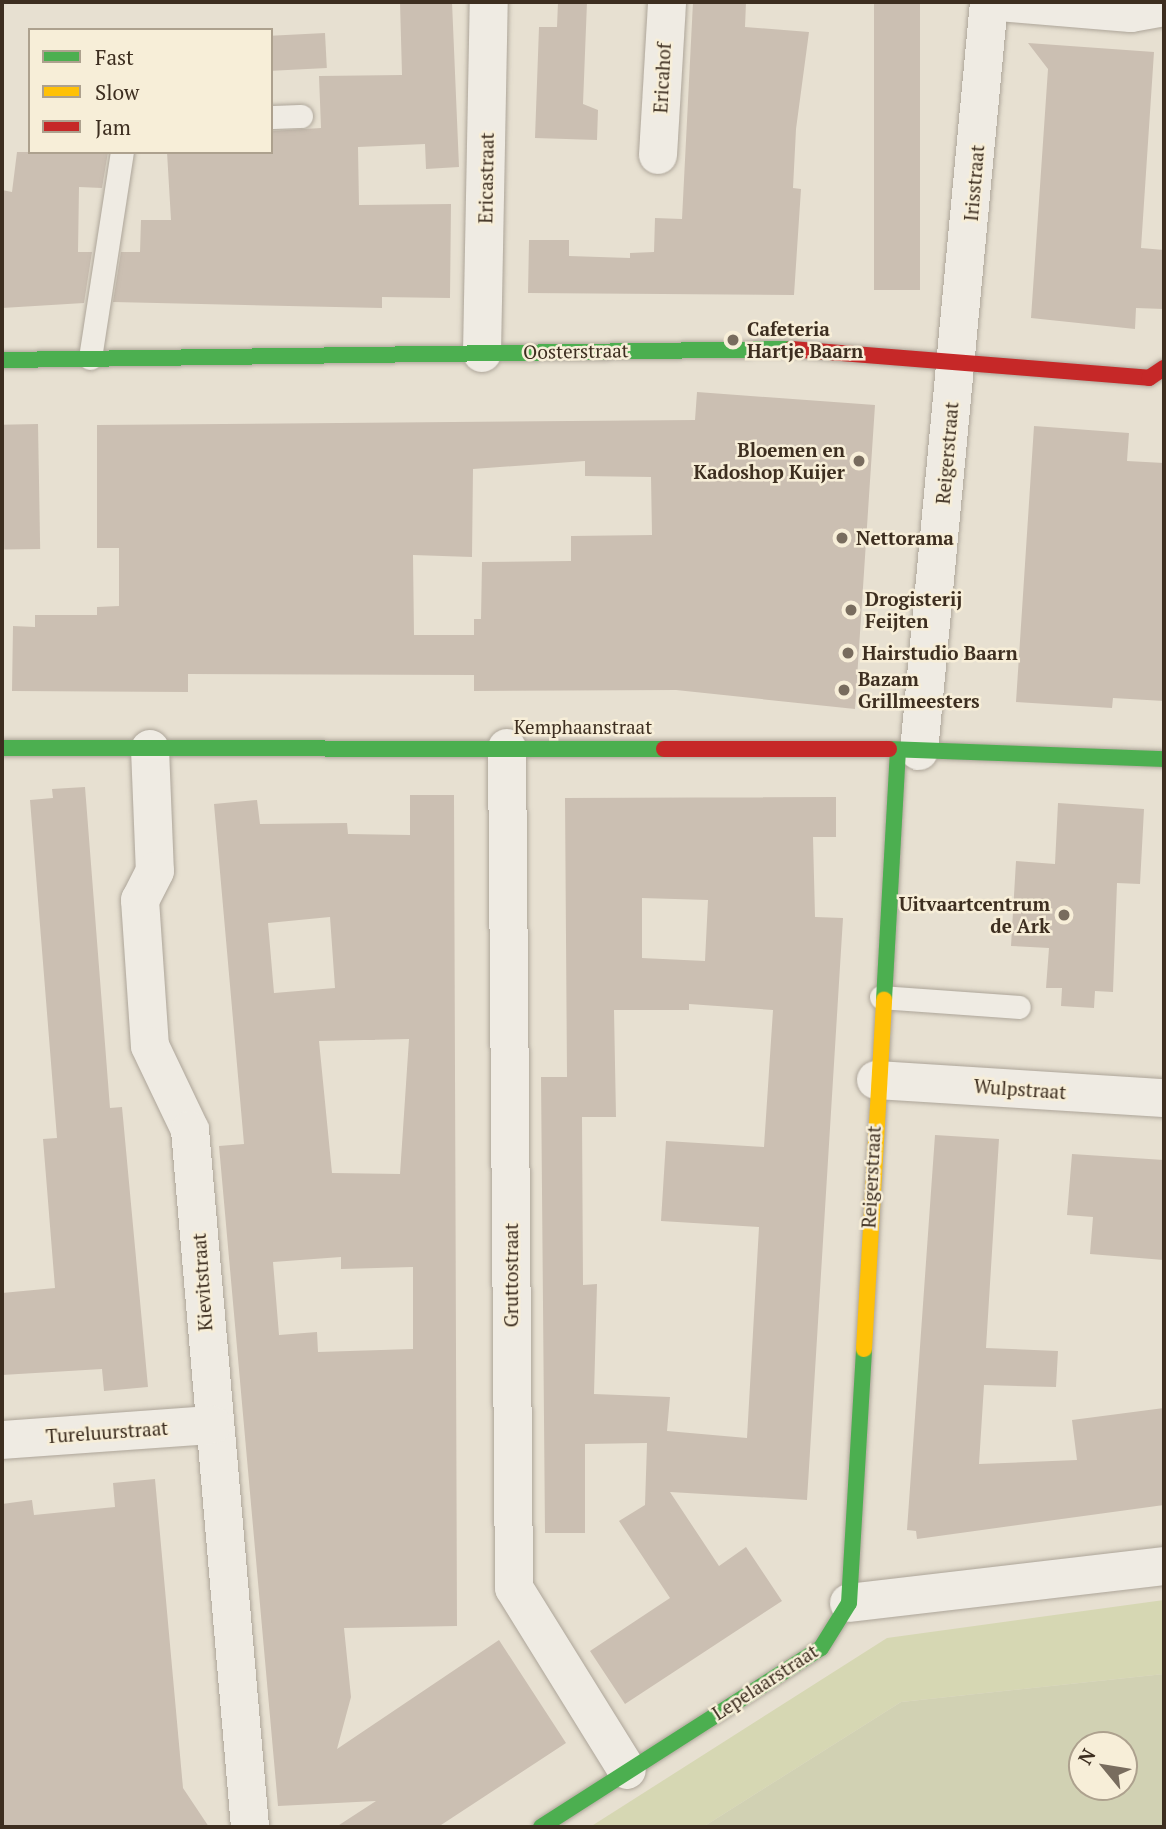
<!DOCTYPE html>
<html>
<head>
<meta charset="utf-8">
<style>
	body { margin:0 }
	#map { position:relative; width:1166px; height:1829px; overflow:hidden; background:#e7e0d1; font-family:"PT Serif",serif }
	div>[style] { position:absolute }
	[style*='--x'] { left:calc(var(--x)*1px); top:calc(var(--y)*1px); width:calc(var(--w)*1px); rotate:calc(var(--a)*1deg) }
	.green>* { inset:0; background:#d6d7b3 }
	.cemetery>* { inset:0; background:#d1d1b3 }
	.building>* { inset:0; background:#cbbfb2; transform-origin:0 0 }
	.roads { filter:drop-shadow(0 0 2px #ada599) drop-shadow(0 0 2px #ada599) }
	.lane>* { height:23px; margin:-11.5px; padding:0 11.5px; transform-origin:11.5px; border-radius:11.5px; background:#efebe3 }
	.street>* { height:38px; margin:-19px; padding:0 19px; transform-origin:19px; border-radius:19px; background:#efebe3 }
	.fast>* { height:16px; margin:-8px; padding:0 8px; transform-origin:8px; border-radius:8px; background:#4caf50 }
	.slow>* { height:16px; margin:-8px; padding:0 8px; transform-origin:8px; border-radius:8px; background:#ffc107 }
	.jam>* { height:16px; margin:-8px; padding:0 8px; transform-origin:8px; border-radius:8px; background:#c62828 }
	.dots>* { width:19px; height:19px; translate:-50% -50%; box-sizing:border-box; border:4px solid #f7eed8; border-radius:50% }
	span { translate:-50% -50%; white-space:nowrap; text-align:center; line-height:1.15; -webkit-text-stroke:5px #f7eed8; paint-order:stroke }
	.street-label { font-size:19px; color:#3d2e20 }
	.poi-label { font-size:19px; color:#3d2e20; font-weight:700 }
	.left { translate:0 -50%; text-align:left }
	.right { translate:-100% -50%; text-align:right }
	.frame { position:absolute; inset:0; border:4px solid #3d2e20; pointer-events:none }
	.legend { position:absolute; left:28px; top:28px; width:245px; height:126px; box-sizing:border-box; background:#f7eed8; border:2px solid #ada18e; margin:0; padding:9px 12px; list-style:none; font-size:21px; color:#3d2e20 }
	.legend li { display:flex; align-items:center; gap:14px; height:35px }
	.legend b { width:35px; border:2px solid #ada18e }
	.north { position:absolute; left:1068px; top:1731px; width:70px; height:70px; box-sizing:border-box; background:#f7eed8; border:2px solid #ada18e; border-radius:50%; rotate:300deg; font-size:19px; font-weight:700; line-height:28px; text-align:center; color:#3d2e20 }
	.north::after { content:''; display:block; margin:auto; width:24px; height:32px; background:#786c5e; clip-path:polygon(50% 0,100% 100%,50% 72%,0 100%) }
</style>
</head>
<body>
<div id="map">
	<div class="green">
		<div style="clip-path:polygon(1164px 1600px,1164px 1674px,901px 1702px,703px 1827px,590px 1827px,887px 1638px)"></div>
	</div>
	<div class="cemetery">
		<div style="clip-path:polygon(evenodd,1164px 1674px,1164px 1827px,703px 1827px,901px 1702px,1164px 1674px,1082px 1745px,1124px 1745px,1124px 1787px,1082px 1787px,1082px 1745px)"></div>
	</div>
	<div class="building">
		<div style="clip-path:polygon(400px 2px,452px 2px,459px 167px,426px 169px,425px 144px,358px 147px,359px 205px,451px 204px,450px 298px,382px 297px,382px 308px,113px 302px,121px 252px,140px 252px,141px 220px,171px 220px,167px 152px,271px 152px,271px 131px,321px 128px,319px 76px,402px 75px)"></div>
		<div style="clip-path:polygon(558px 2px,587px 2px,583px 104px,598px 110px,597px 140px,535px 138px,539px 27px,557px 27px)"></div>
		<div style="clip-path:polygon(693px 2px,746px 2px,745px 27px,809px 32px,796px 129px,793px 188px,801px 189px,794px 295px,528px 293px,529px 240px,569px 240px,569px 256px,630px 258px,630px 253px,654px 252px,655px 218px,682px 219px)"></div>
		<div style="left:874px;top:2px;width:46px;height:288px"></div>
		<div style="left:325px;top:33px;width:35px;height:54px;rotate:87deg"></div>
		<div style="clip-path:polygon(1028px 43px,1154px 52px,1141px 248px,1164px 250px,1164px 309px,1136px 308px,1135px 329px,1031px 318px,1048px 69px)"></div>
		<div style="clip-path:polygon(17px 152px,108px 152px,102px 188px,79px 187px,78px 252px,92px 252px,84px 303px,2px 308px,2px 190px,12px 192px)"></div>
		<div style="clip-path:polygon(evenodd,697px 392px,875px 405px,855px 709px,676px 690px,474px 691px,474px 675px,188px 674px,188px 692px,12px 691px,13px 626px,35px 627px,35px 615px,97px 615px,97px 607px,119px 606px,119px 548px,97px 548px,97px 425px,695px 420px,697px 392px,585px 461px,585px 476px,651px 477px,652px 535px,571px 536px,571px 561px,482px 562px,481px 619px,474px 619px,474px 635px,414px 635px,413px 555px,472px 557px,473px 469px,585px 461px)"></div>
		<div style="left:38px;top:424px;width:125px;height:36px;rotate:89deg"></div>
		<div style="clip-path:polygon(1034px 426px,1129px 433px,1127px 461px,1164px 463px,1164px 701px,1113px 698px,1112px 708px,1016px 702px)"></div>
		<div style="clip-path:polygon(85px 787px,110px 1108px,122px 1107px,148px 1387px,104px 1391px,102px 1369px,2px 1375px,2px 1293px,55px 1288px,43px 1139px,57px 1138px,30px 800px,53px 798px,52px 789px)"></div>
		<div style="clip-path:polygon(evenodd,410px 795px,454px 795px,457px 1626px,344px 1628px,351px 1697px,337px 1749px,499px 1640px,566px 1743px,438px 1827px,336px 1827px,376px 1801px,278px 1806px,219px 1146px,244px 1144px,214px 804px,257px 800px,260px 824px,347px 823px,348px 834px,410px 835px,410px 795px,330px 917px,335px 988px,274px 993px,268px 923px,330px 917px,410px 795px,409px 1039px,400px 1174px,332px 1173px,319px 1041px,409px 1039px,410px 795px,341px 1257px,341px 1269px,413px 1267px,413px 1349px,318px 1352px,317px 1332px,279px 1335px,273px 1262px,341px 1257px)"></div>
		<div style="clip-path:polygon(evenodd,836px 797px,836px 837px,813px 837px,815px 917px,843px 918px,807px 1500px,670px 1492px,719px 1566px,746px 1547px,782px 1601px,625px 1704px,590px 1651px,670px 1598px,619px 1521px,645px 1505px,647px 1443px,585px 1444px,585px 1533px,545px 1533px,541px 1077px,567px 1077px,565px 798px,836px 797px,642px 898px,708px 900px,705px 961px,642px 958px,642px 898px,836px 797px,689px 1004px,773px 1010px,764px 1147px,666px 1141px,661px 1221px,759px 1227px,747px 1438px,667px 1431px,670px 1397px,594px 1394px,597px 1284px,583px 1285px,582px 1117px,616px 1117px,614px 1010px,689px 1010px,689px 1004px)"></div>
		<div style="clip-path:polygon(1058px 803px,1144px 809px,1140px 884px,1117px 883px,1113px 992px,1095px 991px,1094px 1008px,1061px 1006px,1062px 988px,1046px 988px,1049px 948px,1011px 946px,1016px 861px,1055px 864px)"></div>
		<div style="clip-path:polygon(935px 1135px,999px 1139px,986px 1348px,1058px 1351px,1056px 1387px,984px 1385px,979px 1464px,1077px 1460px,1072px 1420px,1164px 1408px,1164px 1505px,917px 1539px,916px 1531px,907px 1530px)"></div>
		<div style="clip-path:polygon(1072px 1154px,1164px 1160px,1164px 1260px,1090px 1254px,1093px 1217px,1067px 1215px)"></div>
		<div style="clip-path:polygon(155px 1479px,183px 1788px,209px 1827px,2px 1827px,2px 1504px,32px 1500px,34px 1515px,115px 1507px,113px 1483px)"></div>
	</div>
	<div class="roads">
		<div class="lane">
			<div style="--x:271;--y:117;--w:30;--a:-2"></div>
			<div style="--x:90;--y:358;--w:208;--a:-81.2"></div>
			<div style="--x:881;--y:997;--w:138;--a:4.1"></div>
		</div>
		<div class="street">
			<div style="--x:999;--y:2;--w:132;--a:4.8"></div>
			<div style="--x:1131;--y:13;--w:34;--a:-10"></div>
			<div style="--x:658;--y:155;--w:153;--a:-86.6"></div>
			<div style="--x:482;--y:353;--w:351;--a:-88.9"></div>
			<div style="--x:507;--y:748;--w:840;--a:89.52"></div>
			<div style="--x:514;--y:1588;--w:214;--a:58.2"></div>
			<div style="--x:150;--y:749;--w:122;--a:87.7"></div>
			<div style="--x:155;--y:871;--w:33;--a:117"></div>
			<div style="--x:140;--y:900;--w:146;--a:86.1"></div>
			<div style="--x:150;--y:1046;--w:93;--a:64.5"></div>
			<div style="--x:190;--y:1130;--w:700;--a:85.08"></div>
			<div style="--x:919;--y:751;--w:752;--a:-84.66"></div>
			<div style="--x:876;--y:1080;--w:289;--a:3.6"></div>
			<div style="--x:2;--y:1440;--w:211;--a:-4.1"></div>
			<div style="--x:849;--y:1603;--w:317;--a:-6.7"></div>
		</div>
		<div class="fast">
			<div style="--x:2;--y:360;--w:789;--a:-0.8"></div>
			<div style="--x:2;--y:748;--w:662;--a:0.09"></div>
			<div style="--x:889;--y:749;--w:275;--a:2.1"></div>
			<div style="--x:884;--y:1000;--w:248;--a:-86.8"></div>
			<div style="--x:541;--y:1827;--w:332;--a:-32.6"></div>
			<div style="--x:821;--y:1648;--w:53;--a:-58.1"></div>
			<div style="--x:849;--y:1603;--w:254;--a:-86.6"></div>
		</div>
		<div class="slow">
			<div style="--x:864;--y:1349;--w:350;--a:-86.7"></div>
		</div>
		<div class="jam">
			<div style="--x:791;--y:349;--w:359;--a:4.6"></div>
			<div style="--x:1149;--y:378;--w:18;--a:-34"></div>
			<div style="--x:664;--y:749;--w:225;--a:0"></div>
		</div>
	</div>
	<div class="dots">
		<div style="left:733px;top:340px;background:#786c5e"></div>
		<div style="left:859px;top:461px;background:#786c5e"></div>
		<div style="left:842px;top:538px;background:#786c5e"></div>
		<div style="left:851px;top:610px;background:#786c5e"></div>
		<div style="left:848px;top:653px;background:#786c5e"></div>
		<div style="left:844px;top:690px;background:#786c5e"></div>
		<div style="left:1064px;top:915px;background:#786c5e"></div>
	</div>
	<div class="street-label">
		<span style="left:662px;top:78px;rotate:-87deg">Ericahof</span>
		<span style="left:486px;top:178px;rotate:-89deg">Ericastraat</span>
		<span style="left:974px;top:183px;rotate:-85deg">Irisstraat</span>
		<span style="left:576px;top:351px;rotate:-1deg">Oosterstraat</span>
		<span style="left:947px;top:453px;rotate:-85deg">Reigerstraat</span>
		<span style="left:583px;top:727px">Kemphaanstraat</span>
		<span style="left:1020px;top:1089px;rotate:4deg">Wulpstraat</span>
		<span style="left:871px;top:1177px;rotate:-87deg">Reigerstraat</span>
		<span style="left:511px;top:1275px;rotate:-90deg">Gruttostraat</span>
		<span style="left:202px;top:1282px;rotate:-94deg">Kievitstraat</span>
		<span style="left:107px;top:1432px;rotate:-4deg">Tureluurstraat</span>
		<span style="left:765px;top:1682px;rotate:-33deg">Lepelaarstraat</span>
	</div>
	<div class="poi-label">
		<span class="left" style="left:747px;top:340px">Cafeteria<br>Hartje Baarn</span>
		<span class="right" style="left:845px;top:461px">Bloemen en<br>Kadoshop Kuijer</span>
		<span class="left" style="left:856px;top:538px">Nettorama</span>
		<span class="left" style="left:865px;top:610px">Drogisterij<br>Feijten</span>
		<span class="left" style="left:862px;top:653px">Hairstudio Baarn</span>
		<span class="left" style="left:858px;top:690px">Bazam<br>Grillmeesters</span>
		<span class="right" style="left:1050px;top:915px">Uitvaartcentrum<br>de Ark</span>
	</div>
	<div class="frame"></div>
	<ul class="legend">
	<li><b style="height:9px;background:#4caf50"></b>Fast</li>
	<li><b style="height:9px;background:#ffc107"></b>Slow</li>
	<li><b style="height:9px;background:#c62828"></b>Jam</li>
	</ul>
	<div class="north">N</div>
</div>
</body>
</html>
